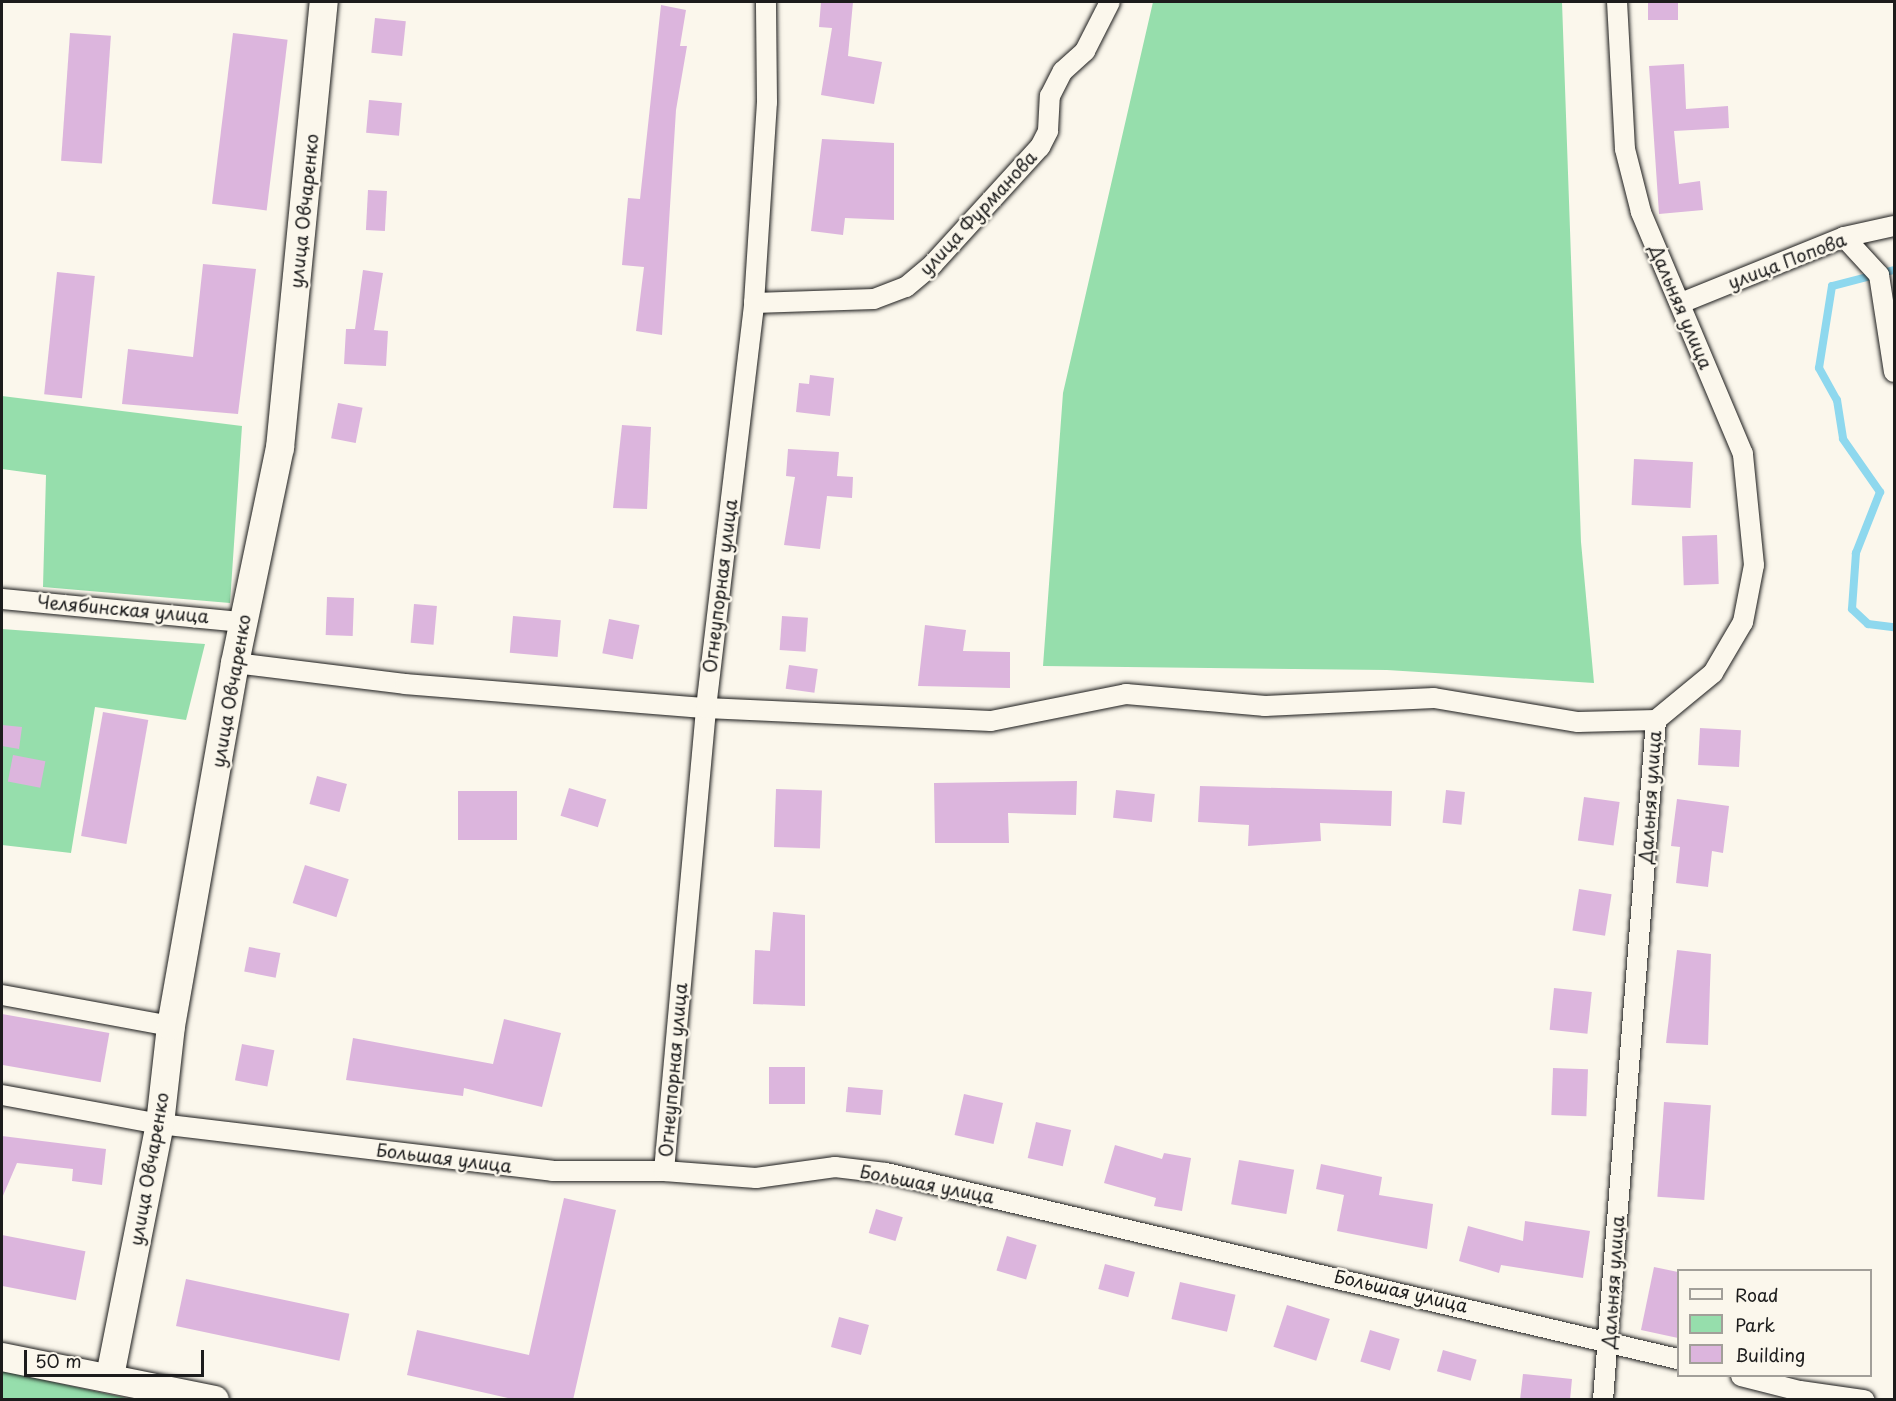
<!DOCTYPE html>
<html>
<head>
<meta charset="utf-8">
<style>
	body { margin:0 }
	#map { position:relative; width:1896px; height:1401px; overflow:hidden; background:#fbf7ec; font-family:"Playpen Sans",sans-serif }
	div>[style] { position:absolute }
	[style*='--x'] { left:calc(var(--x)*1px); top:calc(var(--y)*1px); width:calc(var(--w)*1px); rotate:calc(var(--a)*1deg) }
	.green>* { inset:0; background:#96deac }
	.stream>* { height:8px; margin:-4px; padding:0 4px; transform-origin:4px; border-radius:4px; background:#8ed8ee }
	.building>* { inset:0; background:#dcb5dd; transform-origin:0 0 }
	.roads { filter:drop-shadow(0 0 2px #1c1c1c) drop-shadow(0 0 2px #1c1c1c) }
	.street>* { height:20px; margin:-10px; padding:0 10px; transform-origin:10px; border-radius:10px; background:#fbf7ec }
	.secondary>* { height:28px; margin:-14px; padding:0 14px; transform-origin:14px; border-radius:14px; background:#fbf7ec }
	span { translate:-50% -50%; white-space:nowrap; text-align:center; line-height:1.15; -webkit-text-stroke:5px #fbf7ec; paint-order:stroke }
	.street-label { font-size:18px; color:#1c1c1c }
	.frame { position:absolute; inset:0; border:3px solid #1c1c1c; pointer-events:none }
	.legend { position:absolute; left:1677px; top:1269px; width:195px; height:108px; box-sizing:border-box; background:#fbf7ec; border:2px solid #a29f99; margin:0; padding:8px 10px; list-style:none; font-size:18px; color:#1c1c1c }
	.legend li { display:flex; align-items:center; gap:12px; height:30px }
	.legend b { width:30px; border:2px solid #a29f99 }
	.scale { position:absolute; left:24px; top:1350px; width:180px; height:27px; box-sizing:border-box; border:3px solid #1c1c1c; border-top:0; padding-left:8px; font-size:18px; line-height:21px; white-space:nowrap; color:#1c1c1c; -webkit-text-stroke:4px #fbf7ec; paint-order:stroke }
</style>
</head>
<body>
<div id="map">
	<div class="green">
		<div style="clip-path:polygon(1153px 2px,1562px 2px,1581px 542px,1594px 683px,1387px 670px,1043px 666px,1063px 393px)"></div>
		<div style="clip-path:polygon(2px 396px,242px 426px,230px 603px,43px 587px,46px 475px,2px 469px)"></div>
		<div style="clip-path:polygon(2px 629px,205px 644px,186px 720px,95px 707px,71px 853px,2px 845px)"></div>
		<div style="clip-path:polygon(2px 1371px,131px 1399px,2px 1399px)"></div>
	</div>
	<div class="stream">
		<div style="--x:1894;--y:270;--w:64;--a:165.5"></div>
		<div style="--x:1832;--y:286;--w:83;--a:99"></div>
		<div style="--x:1819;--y:368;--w:37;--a:61"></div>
		<div style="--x:1837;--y:400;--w:39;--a:81"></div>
		<div style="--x:1843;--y:439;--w:65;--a:55.1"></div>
		<div style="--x:1880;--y:492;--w:66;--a:111.5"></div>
		<div style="--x:1856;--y:553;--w:56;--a:94.1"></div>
		<div style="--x:1852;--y:609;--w:22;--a:43"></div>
		<div style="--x:1868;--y:624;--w:26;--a:7"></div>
	</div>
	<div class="building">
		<div style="clip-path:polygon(821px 2px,853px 2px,848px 56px,882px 62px,874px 104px,821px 95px,832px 28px,819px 27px)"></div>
		<div style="left:1648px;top:2px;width:30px;height:18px"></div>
		<div style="clip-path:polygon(661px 5px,686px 10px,680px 46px,687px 46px,676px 110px,662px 335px,636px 331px,644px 267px,622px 265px,628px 198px,640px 199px)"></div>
		<div style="left:375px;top:18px;width:31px;height:35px;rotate:6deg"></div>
		<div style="left:70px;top:33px;width:41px;height:128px;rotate:4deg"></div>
		<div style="left:233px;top:33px;width:55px;height:172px;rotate:7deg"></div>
		<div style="clip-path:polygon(1684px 64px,1686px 109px,1728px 106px,1729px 128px,1674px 131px,1679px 184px,1700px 181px,1703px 210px,1659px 214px,1649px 66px)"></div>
		<div style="left:369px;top:100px;width:33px;height:33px;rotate:5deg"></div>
		<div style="clip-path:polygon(822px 139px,894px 143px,894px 220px,845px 218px,843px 235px,811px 231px)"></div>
		<div style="left:368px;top:190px;width:19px;height:40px;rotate:3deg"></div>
		<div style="clip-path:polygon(203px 264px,256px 269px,238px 414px,122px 404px,128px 349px,193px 357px)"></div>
		<div style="clip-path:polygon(363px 270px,383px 273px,374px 330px,388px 331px,386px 366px,344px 364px,346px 329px,355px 329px)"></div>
		<div style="left:57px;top:272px;width:38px;height:123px;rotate:6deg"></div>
		<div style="clip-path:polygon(810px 375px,834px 378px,830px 416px,796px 412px,799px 383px,809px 384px)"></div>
		<div style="left:338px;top:403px;width:25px;height:36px;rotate:11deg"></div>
		<div style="clip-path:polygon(622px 425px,651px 427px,647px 509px,613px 508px)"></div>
		<div style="clip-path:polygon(788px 449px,839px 452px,837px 476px,853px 477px,852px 498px,827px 496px,820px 549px,784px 545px,795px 477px,786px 476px)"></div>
		<div style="left:1634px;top:459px;width:59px;height:46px;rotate:3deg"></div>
		<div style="left:1717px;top:535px;width:49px;height:35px;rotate:88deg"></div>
		<div style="left:327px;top:597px;width:27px;height:38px;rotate:2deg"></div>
		<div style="left:414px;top:604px;width:23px;height:39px;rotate:5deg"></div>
		<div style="left:513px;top:616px;width:48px;height:37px;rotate:5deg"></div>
		<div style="left:782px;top:616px;width:26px;height:34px;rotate:4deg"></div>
		<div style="left:609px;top:619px;width:31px;height:35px;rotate:11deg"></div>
		<div style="clip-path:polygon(925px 625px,966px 630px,963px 651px,1010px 652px,1010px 688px,918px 686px)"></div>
		<div style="left:789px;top:665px;width:29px;height:24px;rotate:8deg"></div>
		<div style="left:103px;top:712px;width:46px;height:126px;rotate:10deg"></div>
		<div style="clip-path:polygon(2px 725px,22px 727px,19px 749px,2px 746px)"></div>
		<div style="left:1700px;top:728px;width:41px;height:37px;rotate:3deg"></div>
		<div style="left:13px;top:755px;width:33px;height:27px;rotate:11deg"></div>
		<div style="left:317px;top:776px;width:31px;height:29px;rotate:15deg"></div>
		<div style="clip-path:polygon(1077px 781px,1076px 815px,1008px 813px,1009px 843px,935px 843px,934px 783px)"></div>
		<div style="clip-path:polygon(1200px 786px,1392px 791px,1391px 826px,1320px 823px,1321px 841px,1248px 846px,1249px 825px,1198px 822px)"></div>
		<div style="left:569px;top:788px;width:39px;height:29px;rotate:17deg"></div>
		<div style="left:776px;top:789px;width:46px;height:58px;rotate:2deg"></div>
		<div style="left:1116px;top:790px;width:39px;height:28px;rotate:6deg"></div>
		<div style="left:1446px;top:790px;width:19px;height:33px;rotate:6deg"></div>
		<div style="left:517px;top:791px;width:49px;height:59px;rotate:90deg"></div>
		<div style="left:1584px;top:797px;width:36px;height:44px;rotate:8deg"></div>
		<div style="clip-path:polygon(1677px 799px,1729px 806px,1723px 853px,1712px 851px,1708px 887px,1676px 883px,1680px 847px,1671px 846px)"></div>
		<div style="left:305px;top:865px;width:46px;height:40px;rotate:18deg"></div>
		<div style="left:1579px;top:889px;width:33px;height:42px;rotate:9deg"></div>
		<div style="clip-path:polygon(773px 912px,805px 915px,805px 1006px,753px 1004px,755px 950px,770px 951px)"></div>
		<div style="left:249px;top:947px;width:32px;height:25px;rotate:11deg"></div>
		<div style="clip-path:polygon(1677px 950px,1711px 954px,1708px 1045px,1666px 1043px)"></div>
		<div style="left:1554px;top:988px;width:38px;height:42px;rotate:6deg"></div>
		<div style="left:2px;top:1014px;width:109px;height:50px;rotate:10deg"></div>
		<div style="clip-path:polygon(504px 1019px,561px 1033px,542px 1107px,464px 1088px,463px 1096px,346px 1080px,353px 1038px,493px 1064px)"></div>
		<div style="left:242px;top:1044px;width:33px;height:37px;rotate:11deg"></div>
		<div style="left:769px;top:1067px;width:36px;height:37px"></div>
		<div style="left:1553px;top:1068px;width:35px;height:47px;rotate:2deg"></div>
		<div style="left:848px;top:1087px;width:35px;height:25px;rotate:5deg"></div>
		<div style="left:964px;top:1094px;width:40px;height:42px;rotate:13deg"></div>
		<div style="left:1664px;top:1102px;width:47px;height:95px;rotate:4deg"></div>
		<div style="left:1036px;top:1122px;width:36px;height:37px;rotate:13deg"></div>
		<div style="clip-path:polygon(2px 1136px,106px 1149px,102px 1185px,72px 1181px,73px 1169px,17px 1163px,2px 1198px)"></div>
		<div style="clip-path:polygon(1115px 1145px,1162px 1159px,1164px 1153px,1191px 1158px,1182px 1211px,1154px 1206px,1156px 1198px,1104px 1183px)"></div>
		<div style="left:1239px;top:1160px;width:56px;height:45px;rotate:10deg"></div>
		<div style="clip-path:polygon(1321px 1164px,1382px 1177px,1379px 1195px,1433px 1204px,1427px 1249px,1337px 1231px,1344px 1195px,1316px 1189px)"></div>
		<div style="clip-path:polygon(564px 1198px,616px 1210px,573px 1400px,517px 1400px,407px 1375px,417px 1330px,529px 1355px)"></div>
		<div style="left:876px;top:1209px;width:28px;height:25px;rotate:17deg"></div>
		<div style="clip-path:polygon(1525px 1221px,1590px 1231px,1583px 1278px,1501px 1265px,1499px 1273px,1459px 1261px,1468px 1226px,1523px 1241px)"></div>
		<div style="left:2px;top:1235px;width:85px;height:50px;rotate:11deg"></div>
		<div style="left:1007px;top:1236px;width:31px;height:36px;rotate:17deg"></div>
		<div style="left:1105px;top:1264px;width:31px;height:26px;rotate:15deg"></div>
		<div style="clip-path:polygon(1654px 1267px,1678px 1272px,1678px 1338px,1641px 1330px)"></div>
		<div style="left:186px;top:1279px;width:167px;height:48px;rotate:12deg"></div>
		<div style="left:1180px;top:1282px;width:57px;height:38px;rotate:13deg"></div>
		<div style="left:1287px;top:1305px;width:45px;height:44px;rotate:18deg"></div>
		<div style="left:839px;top:1317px;width:31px;height:31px;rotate:15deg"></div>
		<div style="left:1370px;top:1330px;width:31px;height:33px;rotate:17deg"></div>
		<div style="left:1443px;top:1350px;width:35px;height:22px;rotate:16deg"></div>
		<div style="clip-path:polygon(1523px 1374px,1572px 1379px,1570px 1400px,1520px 1400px)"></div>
	</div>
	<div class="roads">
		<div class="street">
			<div style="--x:1844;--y:237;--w:52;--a:47.4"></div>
			<div style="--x:1879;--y:275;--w:98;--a:81.2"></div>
			<div style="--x:754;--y:303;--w:120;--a:-1.9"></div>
			<div style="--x:874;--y:299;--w:34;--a:-21"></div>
			<div style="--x:906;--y:287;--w:35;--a:-40"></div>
			<div style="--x:933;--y:264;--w:159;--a:-47.6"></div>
			<div style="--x:1040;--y:147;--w:18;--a:-63"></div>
			<div style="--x:1048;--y:131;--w:35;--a:-87"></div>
			<div style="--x:1050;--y:96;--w:28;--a:-63"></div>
			<div style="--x:1063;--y:71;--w:30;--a:-42"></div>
			<div style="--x:1085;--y:51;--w:55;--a:-63"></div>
			<div style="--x:1681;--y:303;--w:176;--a:-22"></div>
			<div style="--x:1844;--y:237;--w:51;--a:-12.4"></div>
			<div style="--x:2;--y:599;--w:242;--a:5.5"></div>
			<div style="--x:235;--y:663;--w:171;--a:7"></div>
			<div style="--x:405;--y:684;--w:302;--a:4.6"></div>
			<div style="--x:706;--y:708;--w:285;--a:2.6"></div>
			<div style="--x:991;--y:721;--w:138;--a:-11.3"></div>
			<div style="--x:1126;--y:694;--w:140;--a:4.9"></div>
			<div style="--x:1265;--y:706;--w:169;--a:-2.7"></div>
			<div style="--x:1434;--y:698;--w:146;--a:9.5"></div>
			<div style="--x:1578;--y:722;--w:78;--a:-1.5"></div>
			<div style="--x:2;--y:995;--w:172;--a:10.4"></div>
			<div style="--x:2;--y:1095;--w:161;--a:10.4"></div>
			<div style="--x:160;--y:1124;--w:395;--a:6.8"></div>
			<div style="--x:552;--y:1171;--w:112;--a:0"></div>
			<div style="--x:664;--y:1171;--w:92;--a:4.4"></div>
			<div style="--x:756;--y:1178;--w:80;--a:-7.9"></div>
			<div style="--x:835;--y:1167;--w:51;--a:6.7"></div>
			<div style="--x:886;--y:1173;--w:814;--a:13.22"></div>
			<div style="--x:664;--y:1171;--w:465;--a:-84.8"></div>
			<div style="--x:706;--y:708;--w:408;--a:-83.2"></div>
			<div style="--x:754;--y:303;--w:201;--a:-86.3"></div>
			<div style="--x:767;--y:102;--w:100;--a:-90.6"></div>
			<div style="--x:1741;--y:1376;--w:61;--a:14.3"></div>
			<div style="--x:1800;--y:1391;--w:65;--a:8"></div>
			<div style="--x:1603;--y:1400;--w:682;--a:-85.54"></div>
			<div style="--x:1656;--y:720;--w:74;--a:-39.5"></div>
			<div style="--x:1713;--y:673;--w:59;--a:-59.5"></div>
			<div style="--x:1743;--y:622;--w:58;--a:-79.1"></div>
			<div style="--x:1754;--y:565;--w:112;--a:-95.7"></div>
			<div style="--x:1743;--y:454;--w:263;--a:-112.9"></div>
			<div style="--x:1641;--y:212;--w:65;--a:-104.3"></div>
			<div style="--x:1625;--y:149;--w:147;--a:-93.1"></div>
		</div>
		<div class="secondary">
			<div style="--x:2;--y:1357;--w:217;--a:11.4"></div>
			<div style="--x:110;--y:1376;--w:257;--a:-78.8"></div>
			<div style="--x:160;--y:1124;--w:99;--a:-83.6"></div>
			<div style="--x:171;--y:1026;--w:369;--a:-80"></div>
			<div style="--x:235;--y:663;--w:220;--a:-78.2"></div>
			<div style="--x:280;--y:448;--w:448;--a:-84.4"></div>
		</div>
	</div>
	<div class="street-label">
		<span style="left:304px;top:211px;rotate:-84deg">улица Овчаренко</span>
		<span style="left:978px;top:213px;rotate:-47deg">улица Фурманова</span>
		<span style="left:1787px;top:261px;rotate:-21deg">улица Попова</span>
		<span style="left:1681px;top:307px;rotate:67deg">Дальняя улица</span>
		<span style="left:720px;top:586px;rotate:-83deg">Огнеупорная улица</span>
		<span style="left:123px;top:609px;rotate:5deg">Челябинская улица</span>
		<span style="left:231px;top:691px;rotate:-80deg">улица Овчаренко</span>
		<span style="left:1650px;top:797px;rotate:-86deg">Дальняя улица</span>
		<span style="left:673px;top:1070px;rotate:-85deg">Огнеупорная улица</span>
		<span style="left:444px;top:1158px;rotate:7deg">Большая улица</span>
		<span style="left:149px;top:1169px;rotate:-80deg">улица Овчаренко</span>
		<span style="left:927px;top:1184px;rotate:11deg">Большая улица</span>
		<span style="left:1613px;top:1282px;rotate:-86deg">Дальняя улица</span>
		<span style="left:1401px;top:1291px;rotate:13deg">Большая улица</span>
	</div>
	<div class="frame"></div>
	<ul class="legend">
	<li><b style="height:8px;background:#fbf7ec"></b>Road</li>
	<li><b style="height:16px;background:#96deac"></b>Park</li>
	<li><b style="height:16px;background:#dcb5dd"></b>Building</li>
	</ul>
	<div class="scale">50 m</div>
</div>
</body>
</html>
